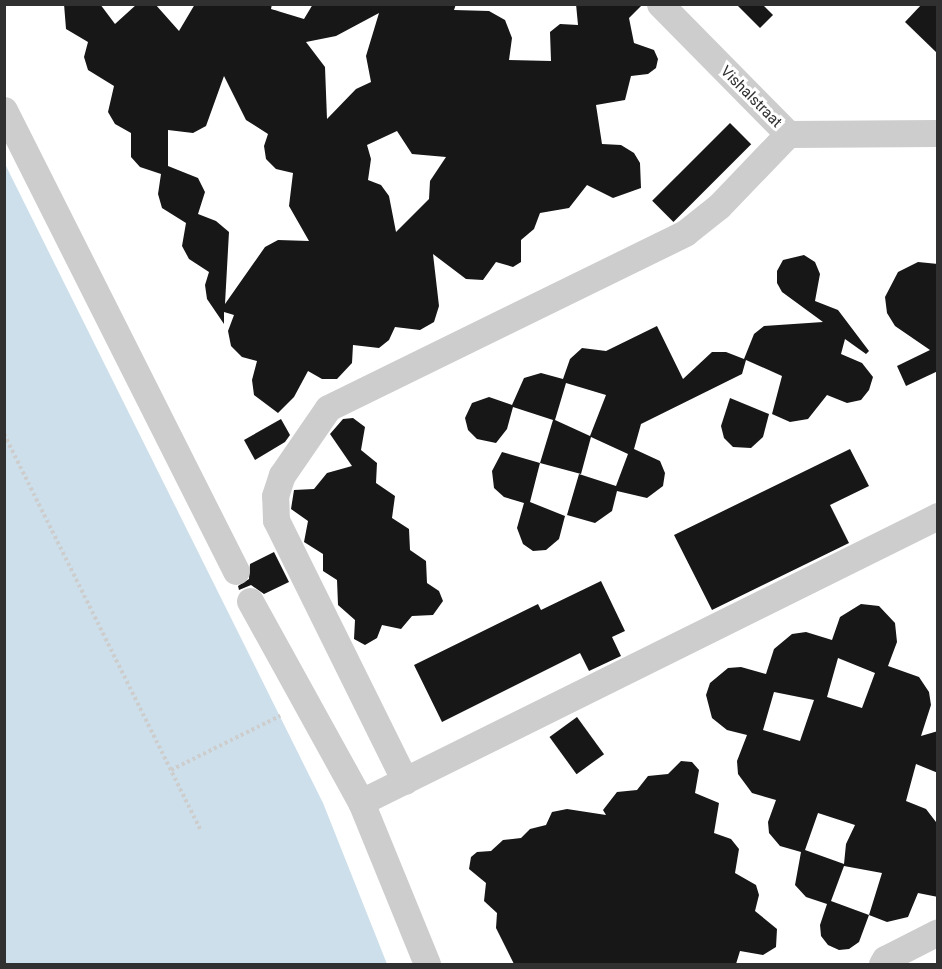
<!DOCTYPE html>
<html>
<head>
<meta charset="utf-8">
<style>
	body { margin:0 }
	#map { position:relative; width:942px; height:969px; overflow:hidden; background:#fff; font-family:Roboto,sans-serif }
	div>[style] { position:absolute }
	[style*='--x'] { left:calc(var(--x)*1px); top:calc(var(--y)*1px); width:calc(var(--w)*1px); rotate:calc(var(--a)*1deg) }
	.water>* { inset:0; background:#ccdfea }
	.building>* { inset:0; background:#171717; transform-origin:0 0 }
	.path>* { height:4px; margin-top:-2px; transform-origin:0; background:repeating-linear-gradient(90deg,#cdcdcd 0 3px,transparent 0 6px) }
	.minor>* { height:27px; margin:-13.5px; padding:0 13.5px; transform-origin:13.5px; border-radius:13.5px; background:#cdcdcd }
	span { translate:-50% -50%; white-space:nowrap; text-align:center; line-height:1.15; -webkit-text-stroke:6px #fff; paint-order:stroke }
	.street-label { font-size:15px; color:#303030 }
	.frame { position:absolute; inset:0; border:6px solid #303030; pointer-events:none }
</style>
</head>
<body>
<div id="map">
	<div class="water">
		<div style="clip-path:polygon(4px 162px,323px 803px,387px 964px,5px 964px)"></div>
	</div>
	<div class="building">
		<div style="clip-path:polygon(evenodd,64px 4px,100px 4px,115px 24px,137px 4px,155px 4px,179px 31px,195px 4px,272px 4px,271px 9px,304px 19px,313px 4px,456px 4px,454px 10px,489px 11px,505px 20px,512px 38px,509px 60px,551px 61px,550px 32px,560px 24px,578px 25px,576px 4px,643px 4px,629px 18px,634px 43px,654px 50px,658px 59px,656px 68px,648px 74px,631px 76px,625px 100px,596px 105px,602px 144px,621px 145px,634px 153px,640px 163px,641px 188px,613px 198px,587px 185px,569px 208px,540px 213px,534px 229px,521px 240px,521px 262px,513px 267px,496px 262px,483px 280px,466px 279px,433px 254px,439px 306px,434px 322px,420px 330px,395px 327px,389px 340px,379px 348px,353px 345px,352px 363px,337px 379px,322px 379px,308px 371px,294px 397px,278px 413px,254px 395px,252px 380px,257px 361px,242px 357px,231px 346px,228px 331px,234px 315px,224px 312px,224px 324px,207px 299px,205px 285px,209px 272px,189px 259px,182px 246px,186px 223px,162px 208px,158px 194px,161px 174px,140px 167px,131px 157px,131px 133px,115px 124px,108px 112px,114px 86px,88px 70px,84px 57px,88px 42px,66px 29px,64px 4px,379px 13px,366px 56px,371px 82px,356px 89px,327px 119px,325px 67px,306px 42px,336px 36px,379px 13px,64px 4px,224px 76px,246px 120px,268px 134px,264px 146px,266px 159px,276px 169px,293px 173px,289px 206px,309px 241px,278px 240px,265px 247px,225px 304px,229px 232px,216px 221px,198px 214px,205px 192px,198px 178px,168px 166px,168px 130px,193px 133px,206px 126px,224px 76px,64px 4px,397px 131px,412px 154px,446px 157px,430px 181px,429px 199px,396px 232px,389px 196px,381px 185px,368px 180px,371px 159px,367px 145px,397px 131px)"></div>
		<div style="clip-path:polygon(736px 4px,762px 4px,773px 15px,760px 28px)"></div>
		<div style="clip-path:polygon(922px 4px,938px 4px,938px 54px,905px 22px)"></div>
		<div style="left:730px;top:123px;width:30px;height:110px;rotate:45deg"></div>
		<div style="clip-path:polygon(evenodd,804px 255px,815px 262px,820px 274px,815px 301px,838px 310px,869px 351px,866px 354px,845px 339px,841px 354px,862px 363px,873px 377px,869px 390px,861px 400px,847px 403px,827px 395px,808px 419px,790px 422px,772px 414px,782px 376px,746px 360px,742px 374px,641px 424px,634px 449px,660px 461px,665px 473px,663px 486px,647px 498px,617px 491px,612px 511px,595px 523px,567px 515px,579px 474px,616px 486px,628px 454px,591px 437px,581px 474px,540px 463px,553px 420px,513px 407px,507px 429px,496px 443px,477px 439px,468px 430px,465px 418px,472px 403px,489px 397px,512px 405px,524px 378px,541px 373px,563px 379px,570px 359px,582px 348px,606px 351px,657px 326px,683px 379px,712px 352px,726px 352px,744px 359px,754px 334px,764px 326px,823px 322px,782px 292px,777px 283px,777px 271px,783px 260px,804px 255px,566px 383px,606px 395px,590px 436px,555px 420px,566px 383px)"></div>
		<div style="clip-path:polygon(918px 262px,938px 264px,938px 371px,906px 386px,897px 366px,930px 350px,895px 326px,887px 313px,885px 297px,898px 272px)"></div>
		<div style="clip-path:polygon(730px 398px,769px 414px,763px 437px,751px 448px,733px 447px,724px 438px,721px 426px)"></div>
		<div style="clip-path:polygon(353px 418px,365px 427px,361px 450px,377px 463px,376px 483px,395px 496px,392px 518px,409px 529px,410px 550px,426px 561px,427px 583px,439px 591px,443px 601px,433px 615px,412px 616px,401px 629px,382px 625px,377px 638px,365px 645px,354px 639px,355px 620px,338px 605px,337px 580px,323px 571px,323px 554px,304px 542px,308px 521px,291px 509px,294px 490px,314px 489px,327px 473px,352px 466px,330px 434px,343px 419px)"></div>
		<div style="clip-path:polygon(281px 419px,290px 435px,285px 442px,255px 460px,244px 440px)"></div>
		<div style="clip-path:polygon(850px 449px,869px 486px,830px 505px,849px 543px,712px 610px,674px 535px)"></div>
		<div style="clip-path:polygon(502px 452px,540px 463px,530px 502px,565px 516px,559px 539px,546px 550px,533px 551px,523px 544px,517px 528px,524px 503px,504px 497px,494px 488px,492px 471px)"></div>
		<div style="clip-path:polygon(274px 552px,289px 582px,264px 594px,251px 585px,239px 590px,238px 586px,249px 579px,250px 564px)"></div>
		<div style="clip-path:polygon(601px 581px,625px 631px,612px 637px,621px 656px,589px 671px,580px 653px,442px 722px,414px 665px,538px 604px,541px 610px)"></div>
		<div style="clip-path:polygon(evenodd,861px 604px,879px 606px,895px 623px,897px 642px,888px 666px,919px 677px,929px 692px,931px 705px,921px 736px,938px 731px,938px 773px,916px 764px,906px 801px,926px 809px,936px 822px,938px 897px,918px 893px,908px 917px,887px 922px,869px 915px,882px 873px,844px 866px,831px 901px,869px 915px,859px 942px,849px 949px,839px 950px,828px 945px,821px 936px,820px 925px,827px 904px,806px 897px,795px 885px,801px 852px,780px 846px,769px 833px,768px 822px,776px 800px,752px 793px,738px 774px,737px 761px,747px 735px,727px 730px,712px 718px,706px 695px,710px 683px,728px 668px,741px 667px,766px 674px,774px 649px,792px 634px,806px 632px,832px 640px,840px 617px,861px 604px,838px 658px,875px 673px,862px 708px,827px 697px,838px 658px,861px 604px,774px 692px,814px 700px,800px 741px,763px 730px,774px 692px,861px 604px,818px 813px,855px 825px,846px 844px,844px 864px,805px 850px,818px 813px)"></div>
		<div style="left:577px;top:717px;width:46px;height:34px;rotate:54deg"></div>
		<div style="clip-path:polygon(681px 761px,692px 762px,699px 770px,695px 793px,719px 803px,714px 833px,731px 839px,739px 849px,735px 873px,756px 885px,759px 895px,755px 911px,777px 929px,776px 947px,763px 955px,740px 951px,736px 964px,514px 964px,496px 928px,497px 913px,484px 901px,486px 883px,469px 869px,471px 857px,477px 852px,491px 851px,503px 840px,521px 838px,530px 829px,546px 825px,552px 812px,567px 809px,606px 815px,603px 810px,617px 792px,637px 790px,648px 776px,668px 774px)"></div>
	</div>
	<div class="path">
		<div style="--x:4;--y:434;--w:442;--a:63.6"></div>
		<div style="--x:171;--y:770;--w:122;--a:-26.4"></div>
	</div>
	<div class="minor">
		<div style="--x:660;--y:4;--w:182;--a:45.4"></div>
		<div style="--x:788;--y:134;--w:150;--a:-0.4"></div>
		<div style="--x:4;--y:110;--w:516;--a:63.29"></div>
		<div style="--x:250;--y:601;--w:230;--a:61.1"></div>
		<div style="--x:361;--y:802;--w:175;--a:67.8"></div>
		<div style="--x:405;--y:781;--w:291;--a:-116.3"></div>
		<div style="--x:276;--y:520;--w:24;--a:-92"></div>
		<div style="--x:275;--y:496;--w:22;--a:-72"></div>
		<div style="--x:282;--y:475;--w:81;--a:-55.5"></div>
		<div style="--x:328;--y:408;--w:398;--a:-26.1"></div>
		<div style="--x:685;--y:233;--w:43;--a:-38.5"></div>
		<div style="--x:719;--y:206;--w:100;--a:-46.2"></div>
		<div style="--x:361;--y:802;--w:644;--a:-26.37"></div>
		<div style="--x:882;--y:964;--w:6;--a:-59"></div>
		<div style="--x:885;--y:959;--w:59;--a:-27"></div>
	</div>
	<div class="street-label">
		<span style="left:751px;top:97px;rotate:45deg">Vishalstraat</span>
	</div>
	<div class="frame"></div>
</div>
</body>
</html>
